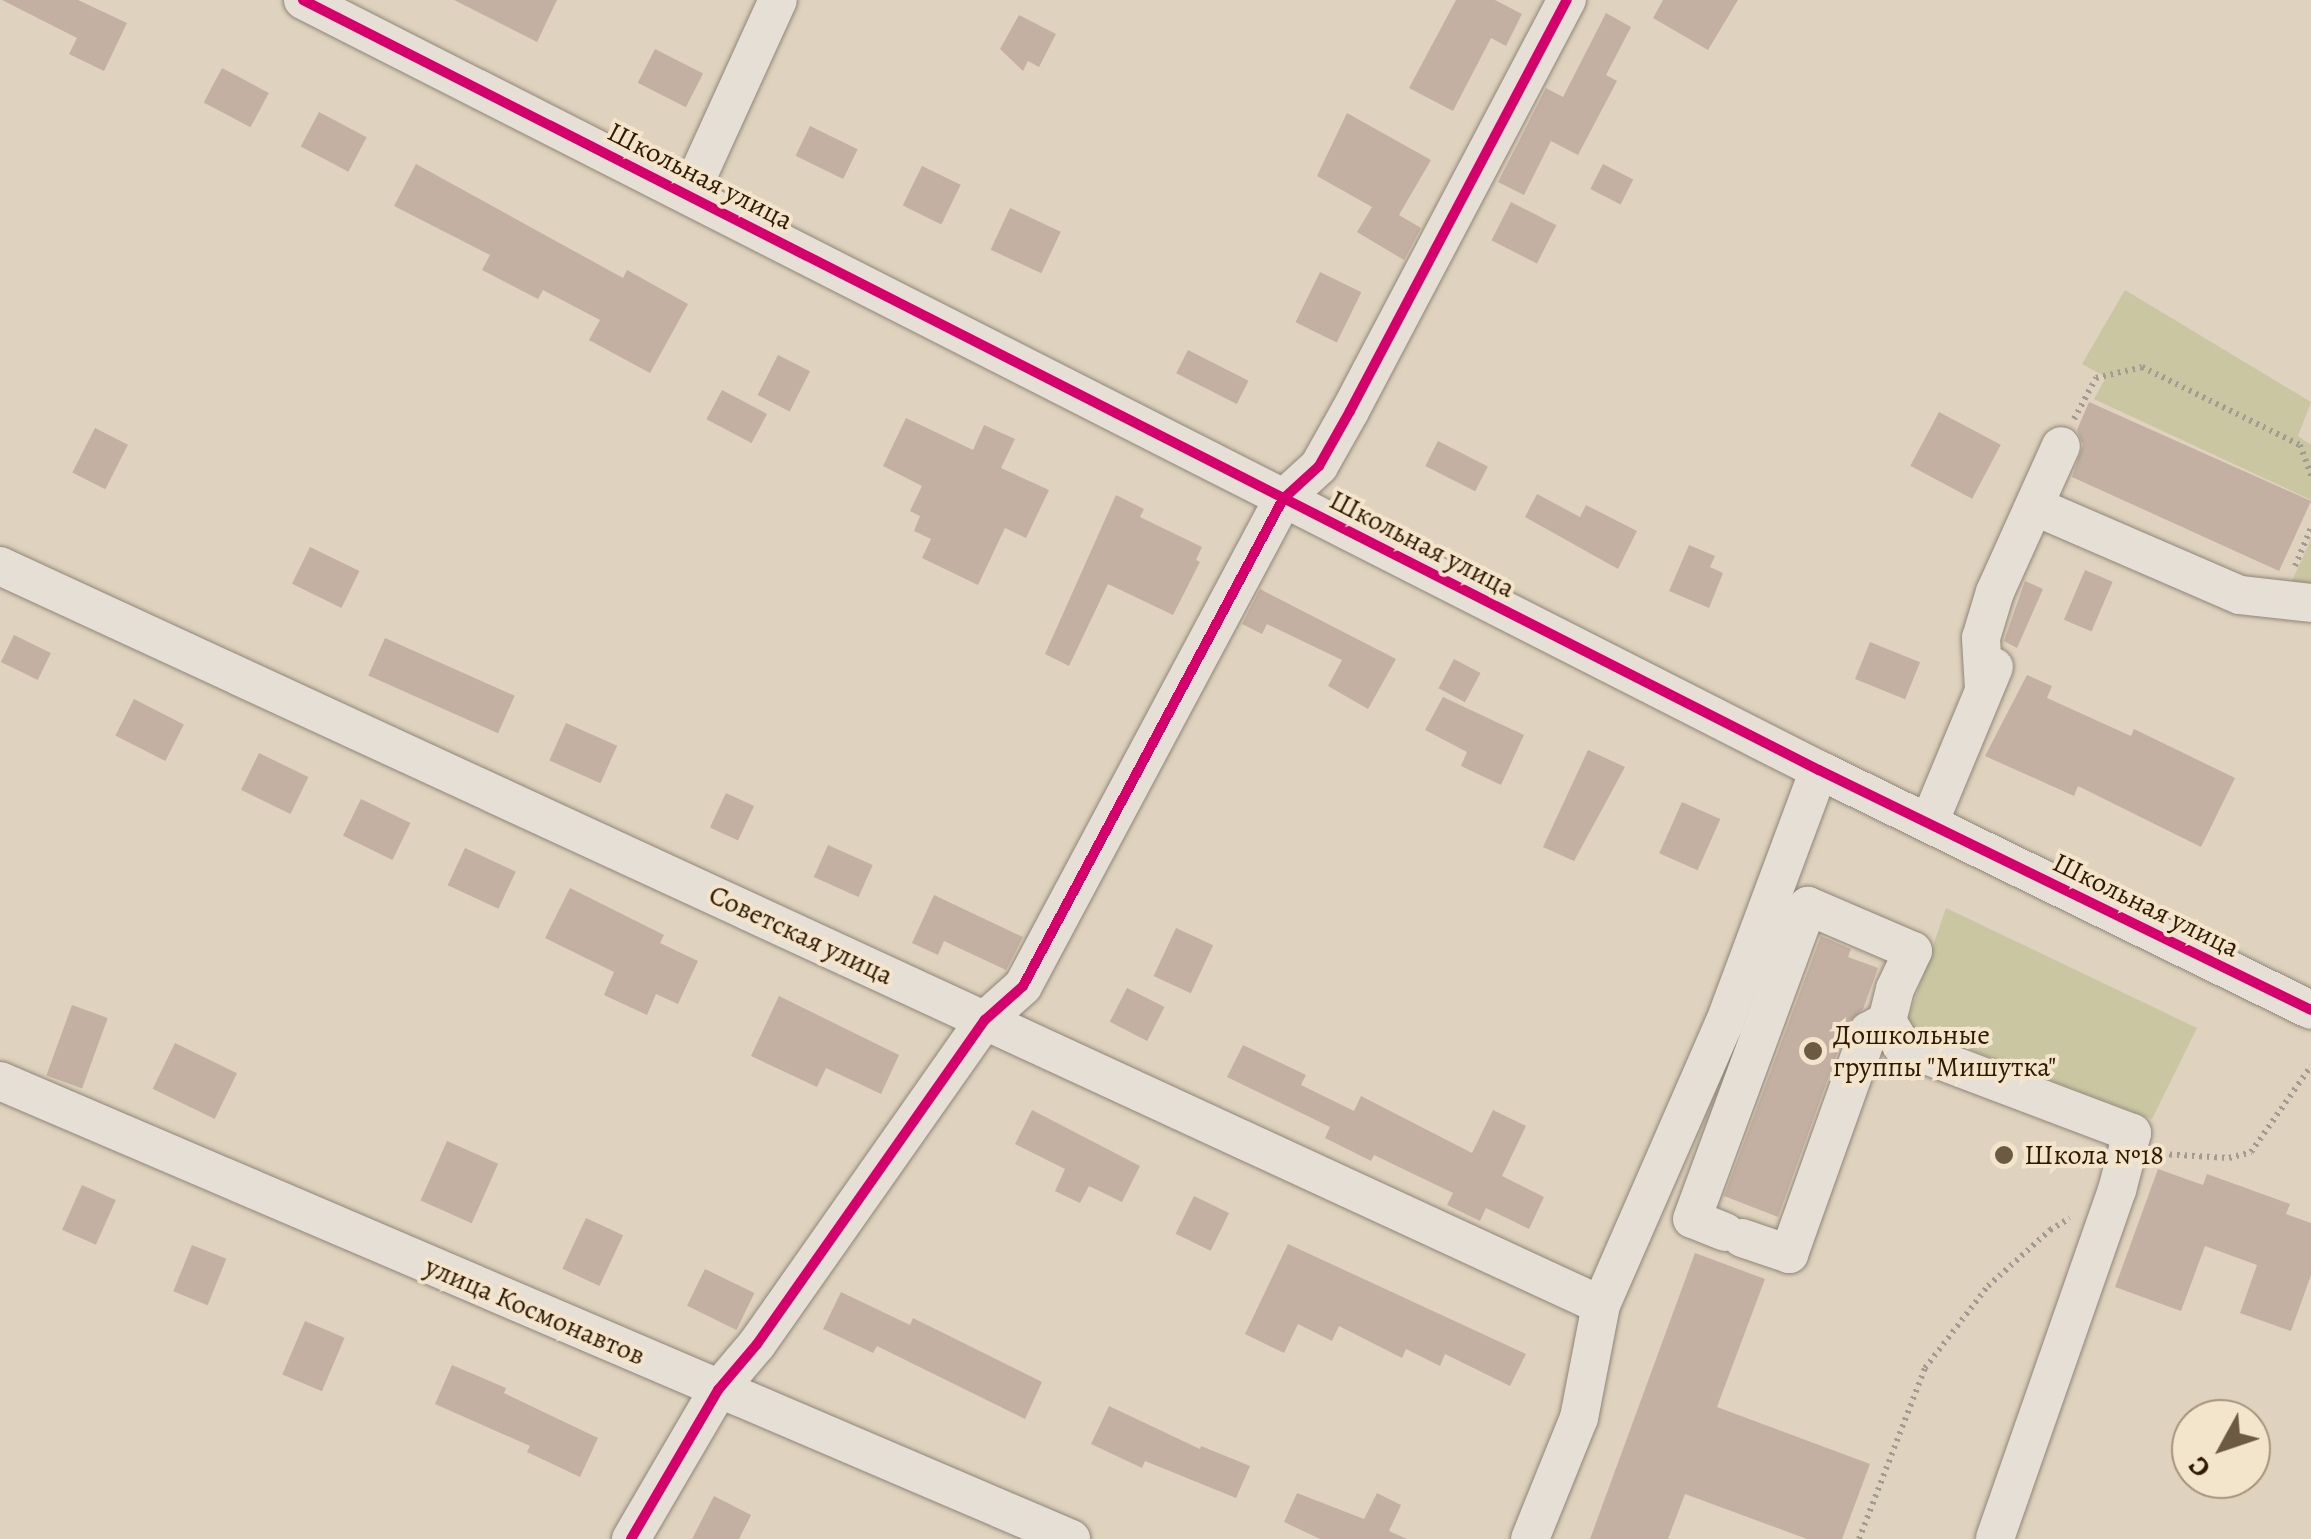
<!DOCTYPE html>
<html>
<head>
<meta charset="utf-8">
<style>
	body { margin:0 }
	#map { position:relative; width:2311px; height:1539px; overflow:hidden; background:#dfd2be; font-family:Alegreya,serif }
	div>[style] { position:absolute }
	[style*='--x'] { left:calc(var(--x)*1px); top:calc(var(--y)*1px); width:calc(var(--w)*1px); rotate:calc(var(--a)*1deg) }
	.green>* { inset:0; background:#cac6a2 }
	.building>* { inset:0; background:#c4b0a2; transform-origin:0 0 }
	.path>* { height:6px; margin-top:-3px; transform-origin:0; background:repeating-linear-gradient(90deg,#a29b91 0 2.5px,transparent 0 7.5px) }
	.roads { filter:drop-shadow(0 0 2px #908677) drop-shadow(0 0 2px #908677) }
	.minor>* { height:38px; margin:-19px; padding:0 19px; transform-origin:19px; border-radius:19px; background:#e5dfd5 }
	.cycleway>* { height:10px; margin:-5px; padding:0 5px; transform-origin:5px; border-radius:5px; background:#d6006c }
	.dots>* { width:28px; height:28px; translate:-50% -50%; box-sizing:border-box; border:5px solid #f3e4cc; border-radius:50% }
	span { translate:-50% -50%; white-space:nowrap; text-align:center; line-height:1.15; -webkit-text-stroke:8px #f3e4cc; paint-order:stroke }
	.street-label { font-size:28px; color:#301901 }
	.poi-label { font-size:28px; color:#301901 }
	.left { translate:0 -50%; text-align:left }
	.north { position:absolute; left:2171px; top:1399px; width:100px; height:100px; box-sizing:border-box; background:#f3e4cc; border:2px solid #a5937b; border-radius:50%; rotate:230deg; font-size:28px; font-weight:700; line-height:40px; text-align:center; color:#301901 }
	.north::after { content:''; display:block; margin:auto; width:35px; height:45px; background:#6d5a43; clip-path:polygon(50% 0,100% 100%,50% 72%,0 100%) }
</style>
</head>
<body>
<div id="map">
	<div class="green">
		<div style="clip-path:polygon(2125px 290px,2311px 402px,2298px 436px,2311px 445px,2311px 500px,2094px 399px,2106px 377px,2082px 364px)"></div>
		<div style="clip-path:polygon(2311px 539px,2311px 593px,2287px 592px)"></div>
		<div style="clip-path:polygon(1946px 908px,2197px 1028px,2152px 1119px,1906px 1025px)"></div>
	</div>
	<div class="building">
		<div style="clip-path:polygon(2px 0,78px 0,127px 23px,104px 71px,69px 54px,77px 38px)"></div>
		<div style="clip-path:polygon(454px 0,557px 0,537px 42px)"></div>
		<div style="clip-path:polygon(1456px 0,1495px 0,1522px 14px,1506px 46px,1491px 38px,1453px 111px,1409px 88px)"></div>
		<div style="clip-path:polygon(1663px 0,1738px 0,1708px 50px,1653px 18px)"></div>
		<div style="clip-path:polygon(1606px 13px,1631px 27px,1606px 75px,1617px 81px,1578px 155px,1551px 141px,1524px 195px,1498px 182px,1546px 88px,1563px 97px)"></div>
		<div style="clip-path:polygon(1019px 15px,1056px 34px,1039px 67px,1028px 61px,1023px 71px,1000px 49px)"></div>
		<div style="left:655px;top:49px;width:54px;height:38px;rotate:27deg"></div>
		<div style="left:222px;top:68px;width:53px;height:39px;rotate:28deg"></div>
		<div style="left:319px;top:112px;width:54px;height:39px;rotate:28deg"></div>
		<div style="clip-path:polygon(1347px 113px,1431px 160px,1399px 215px,1421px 228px,1404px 260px,1357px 232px,1372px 207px,1317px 176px)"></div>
		<div style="left:810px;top:126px;width:53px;height:33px;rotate:26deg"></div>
		<div style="clip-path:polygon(416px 164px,623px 278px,627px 270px,688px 304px,650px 373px,589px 340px,600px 320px,543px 290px,538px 299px,482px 270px,490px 255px,394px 206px)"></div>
		<div style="left:1603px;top:164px;width:34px;height:28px;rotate:27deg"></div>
		<div style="left:922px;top:166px;width:43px;height:44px;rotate:26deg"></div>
		<div style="left:1511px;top:202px;width:51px;height:43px;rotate:27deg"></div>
		<div style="left:1010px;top:208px;width:56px;height:46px;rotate:25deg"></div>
		<div style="left:1320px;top:272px;width:46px;height:56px;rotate:26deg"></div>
		<div style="left:1188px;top:350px;width:68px;height:26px;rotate:27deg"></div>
		<div style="left:778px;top:355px;width:36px;height:45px;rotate:27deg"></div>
		<div style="left:722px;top:390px;width:51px;height:33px;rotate:28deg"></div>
		<div style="clip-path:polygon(2089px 402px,2311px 501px,2279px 571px,2072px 477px,2083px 445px,2077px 430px)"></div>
		<div style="left:1939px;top:412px;width:70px;height:61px;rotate:28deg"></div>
		<div style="clip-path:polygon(906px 418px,973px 450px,984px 425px,1015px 439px,1001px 468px,1049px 490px,1026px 538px,1005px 528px,978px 585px,922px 558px,931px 539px,914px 531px,920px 516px,910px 511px,922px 486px,883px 466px)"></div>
		<div style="left:95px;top:428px;width:37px;height:50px;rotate:27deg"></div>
		<div style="left:1438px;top:441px;width:56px;height:28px;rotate:27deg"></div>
		<div style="clip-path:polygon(1537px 494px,1580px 517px,1586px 505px,1637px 531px,1618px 569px,1525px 517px)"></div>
		<div style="clip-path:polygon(1116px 495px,1144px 509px,1140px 517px,1202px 547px,1196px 560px,1200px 562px,1173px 615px,1108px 584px,1069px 666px,1045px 654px)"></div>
		<div style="clip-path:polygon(1689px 545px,1715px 556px,1710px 567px,1723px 573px,1709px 608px,1669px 591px)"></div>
		<div style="left:310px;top:547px;width:55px;height:41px;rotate:26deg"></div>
		<div style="left:2085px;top:570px;width:30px;height:54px;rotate:23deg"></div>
		<div style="clip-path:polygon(2025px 581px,2043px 589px,2017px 648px,2004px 641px)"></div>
		<div style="clip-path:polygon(1260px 589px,1396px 659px,1368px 709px,1328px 686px,1342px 660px,1267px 624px,1262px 634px,1242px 624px)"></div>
		<div style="left:14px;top:635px;width:41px;height:30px;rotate:26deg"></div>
		<div style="left:385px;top:638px;width:142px;height:41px;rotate:24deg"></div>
		<div style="left:1870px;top:642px;width:54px;height:40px;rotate:22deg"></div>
		<div style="left:1454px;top:659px;width:30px;height:33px;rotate:28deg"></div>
		<div style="clip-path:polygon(2027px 675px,2052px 686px,2047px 698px,2131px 736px,2134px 729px,2235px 778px,2201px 847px,2078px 786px,2074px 796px,1985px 756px)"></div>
		<div style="clip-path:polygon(1443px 697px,1524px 735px,1501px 785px,1461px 766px,1467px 752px,1425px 730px)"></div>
		<div style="left:134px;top:699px;width:56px;height:41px;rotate:27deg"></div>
		<div style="left:566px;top:723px;width:56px;height:41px;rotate:24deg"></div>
		<div style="clip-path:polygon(1588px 750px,1625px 767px,1574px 861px,1543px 847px)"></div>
		<div style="left:259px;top:753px;width:55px;height:41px;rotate:26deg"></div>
		<div style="left:726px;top:793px;width:31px;height:38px;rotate:25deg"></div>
		<div style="left:361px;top:799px;width:55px;height:41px;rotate:26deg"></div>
		<div style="left:1682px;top:802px;width:42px;height:56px;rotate:24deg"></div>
		<div style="left:828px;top:845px;width:49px;height:35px;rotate:24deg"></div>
		<div style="left:465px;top:848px;width:56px;height:41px;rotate:25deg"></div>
		<div style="clip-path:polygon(570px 888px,664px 935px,660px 943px,698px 961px,678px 1004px,656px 994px,647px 1015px,604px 995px,614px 972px,545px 938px)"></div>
		<div style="clip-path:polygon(934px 895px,1023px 937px,1006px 970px,944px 941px,938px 955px,912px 943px)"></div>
		<div style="left:1176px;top:928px;width:41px;height:53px;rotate:25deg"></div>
		<div style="clip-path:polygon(1821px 936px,1851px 949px,1848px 957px,1878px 968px,1863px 1009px,1848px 1023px,1778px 1217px,1724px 1196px)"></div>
		<div style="left:1127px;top:988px;width:42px;height:38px;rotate:27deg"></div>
		<div style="clip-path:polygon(779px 996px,899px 1055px,881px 1094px,826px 1068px,817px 1087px,751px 1056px)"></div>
		<div style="left:72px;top:1005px;width:38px;height:75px;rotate:20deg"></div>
		<div style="left:175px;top:1043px;width:69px;height:51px;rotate:26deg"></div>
		<div style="clip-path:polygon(1243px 1045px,1306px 1075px,1301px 1085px,1354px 1111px,1361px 1096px,1472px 1153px,1493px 1110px,1526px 1126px,1502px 1176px,1544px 1197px,1529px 1229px,1486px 1208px,1480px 1221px,1447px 1205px,1453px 1193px,1374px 1155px,1371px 1161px,1325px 1138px,1330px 1127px,1227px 1077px)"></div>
		<div style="clip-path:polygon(1032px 1110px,1140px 1166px,1122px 1202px,1089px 1186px,1080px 1203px,1055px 1191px,1065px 1169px,1015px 1144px)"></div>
		<div style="left:447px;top:1141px;width:56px;height:65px;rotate:24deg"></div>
		<div style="clip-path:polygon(2158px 1169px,2203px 1185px,2207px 1174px,2290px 1204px,2286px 1214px,2311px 1223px,2311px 1275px,2291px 1331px,2240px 1313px,2257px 1265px,2205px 1246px,2181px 1311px,2115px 1287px)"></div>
		<div style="left:82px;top:1185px;width:37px;height:49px;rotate:24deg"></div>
		<div style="left:1194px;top:1196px;width:39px;height:42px;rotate:26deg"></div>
		<div style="left:586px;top:1218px;width:41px;height:56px;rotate:25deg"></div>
		<div style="clip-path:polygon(1288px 1244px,1526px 1354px,1510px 1386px,1445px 1354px,1440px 1366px,1406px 1349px,1402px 1358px,1339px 1326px,1332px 1341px,1298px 1324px,1284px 1353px,1245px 1334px)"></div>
		<div style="left:192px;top:1245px;width:37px;height:50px;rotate:22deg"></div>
		<div style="clip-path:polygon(1695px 1253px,1765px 1279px,1717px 1407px,1870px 1464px,1842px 1539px,1807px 1539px,1685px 1494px,1668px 1539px,1590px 1539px)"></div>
		<div style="left:705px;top:1269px;width:55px;height:41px;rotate:26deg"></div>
		<div style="clip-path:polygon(841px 1292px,910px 1325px,913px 1318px,1042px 1382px,1025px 1419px,877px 1346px,873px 1353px,823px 1329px)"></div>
		<div style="left:305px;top:1321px;width:43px;height:58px;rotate:23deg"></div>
		<div style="clip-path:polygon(452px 1365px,506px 1388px,504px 1393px,598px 1438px,580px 1477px,527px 1452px,530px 1446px,435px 1404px)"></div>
		<div style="clip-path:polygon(1109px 1406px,1200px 1449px,1201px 1446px,1250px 1466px,1236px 1498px,1145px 1461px,1142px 1468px,1091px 1444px)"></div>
		<div style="clip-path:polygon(1297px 1493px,1364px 1519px,1377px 1493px,1401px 1505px,1389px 1531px,1407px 1539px,1320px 1539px,1284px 1522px)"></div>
		<div style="clip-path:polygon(714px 1496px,751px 1515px,739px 1539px,692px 1539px)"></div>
	</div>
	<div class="path">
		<div style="--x:2074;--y:419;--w:47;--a:-61.8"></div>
		<div style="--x:2096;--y:378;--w:47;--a:-13.4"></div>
		<div style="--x:2142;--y:367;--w:176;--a:26.3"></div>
		<div style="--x:2300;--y:445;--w:33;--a:70"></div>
		<div style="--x:2295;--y:566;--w:41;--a:-67.2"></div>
		<div style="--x:2162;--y:1154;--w:67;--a:3.4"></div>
		<div style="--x:2229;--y:1158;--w:23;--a:-15"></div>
		<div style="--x:2251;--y:1152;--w:105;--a:-55.1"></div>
		<div style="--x:1859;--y:1539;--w:183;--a:-68.9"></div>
		<div style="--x:1925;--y:1368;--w:103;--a:-52.5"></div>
		<div style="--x:1988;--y:1286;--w:84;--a:-42.1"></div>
		<div style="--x:2050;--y:1230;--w:23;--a:-31"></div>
	</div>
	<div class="roads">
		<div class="minor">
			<div style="--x:303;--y:0;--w:1700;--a:26.93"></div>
			<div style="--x:1819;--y:770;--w:547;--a:26"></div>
			<div style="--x:689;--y:195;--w:214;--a:-65.5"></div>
			<div style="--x:2034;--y:506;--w:224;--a:23.4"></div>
			<div style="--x:2240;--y:595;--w:71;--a:6.4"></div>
			<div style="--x:0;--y:566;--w:1763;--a:24.78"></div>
			<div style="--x:1984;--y:689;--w:51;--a:-93.4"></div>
			<div style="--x:1981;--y:638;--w:48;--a:-73.1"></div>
			<div style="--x:1995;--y:592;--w:160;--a:-65.7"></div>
			<div style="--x:1929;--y:823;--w:169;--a:-67.4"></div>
			<div style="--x:0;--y:1081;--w:1165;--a:23.15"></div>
			<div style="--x:1725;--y:1232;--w:35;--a:-158"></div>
			<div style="--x:1692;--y:1219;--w:334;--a:-69.7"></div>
			<div style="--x:1808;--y:906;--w:114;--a:23.2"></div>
			<div style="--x:1913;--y:951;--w:42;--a:115.3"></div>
			<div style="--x:1895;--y:989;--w:33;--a:104"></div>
			<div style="--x:1887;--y:1021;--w:29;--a:59"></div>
			<div style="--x:1902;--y:1046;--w:246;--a:20.7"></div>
			<div style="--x:2132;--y:1133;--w:59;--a:104.7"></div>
			<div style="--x:2117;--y:1190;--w:370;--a:109.3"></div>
			<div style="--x:1742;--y:1238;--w:50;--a:18.8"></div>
			<div style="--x:1789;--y:1254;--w:237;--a:-70.3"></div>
			<div style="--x:1869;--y:1031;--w:21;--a:-29"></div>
			<div style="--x:631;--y:1539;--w:173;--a:-59.7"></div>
			<div style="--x:718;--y:1390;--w:60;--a:-49.7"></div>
			<div style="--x:757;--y:1344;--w:396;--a:-54.9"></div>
			<div style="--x:985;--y:1020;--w:51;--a:-41.8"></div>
			<div style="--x:1023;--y:986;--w:552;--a:-61.9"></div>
			<div style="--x:1283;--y:499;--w:49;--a:-42.5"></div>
			<div style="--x:1319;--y:466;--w:63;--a:-60.6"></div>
			<div style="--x:1350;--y:411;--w:465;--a:-62.2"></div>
			<div style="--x:1530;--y:1539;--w:131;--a:-68"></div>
			<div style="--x:1579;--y:1418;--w:115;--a:-79"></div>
			<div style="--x:1601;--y:1305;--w:307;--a:-66.4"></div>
			<div style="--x:1724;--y:1024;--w:271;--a:-69.5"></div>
		</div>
	</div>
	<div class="cycleway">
		<div style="--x:303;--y:0;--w:1700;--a:26.93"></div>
		<div style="--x:1819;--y:770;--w:547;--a:26"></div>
		<div style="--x:631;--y:1539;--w:173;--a:-59.7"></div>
		<div style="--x:718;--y:1390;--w:60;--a:-49.7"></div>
		<div style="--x:757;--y:1344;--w:396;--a:-54.9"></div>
		<div style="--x:985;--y:1020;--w:51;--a:-41.8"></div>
		<div style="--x:1023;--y:986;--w:552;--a:-61.9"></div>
		<div style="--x:1283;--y:499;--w:49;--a:-42.5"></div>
		<div style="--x:1319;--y:466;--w:63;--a:-60.6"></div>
		<div style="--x:1350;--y:411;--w:465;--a:-62.2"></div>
	</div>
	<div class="dots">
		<div style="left:1813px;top:1051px;background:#6d5a43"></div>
		<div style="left:2004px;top:1155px;background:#6d5a43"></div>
	</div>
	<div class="street-label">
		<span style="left:700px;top:176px;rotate:27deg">Школьная улица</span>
		<span style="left:1422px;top:544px;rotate:27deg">Школьная улица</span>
		<span style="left:2146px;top:905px;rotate:26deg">Школьная улица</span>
		<span style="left:801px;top:935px;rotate:25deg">Советская улица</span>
		<span style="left:535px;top:1311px;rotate:23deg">улица Космонавтов</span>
	</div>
	<div class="poi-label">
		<span class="left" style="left:1833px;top:1051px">Дошкольные<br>группы "Мишутка"</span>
		<span class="left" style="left:2024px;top:1155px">Школа №18</span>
	</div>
	<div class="north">С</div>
</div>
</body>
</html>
